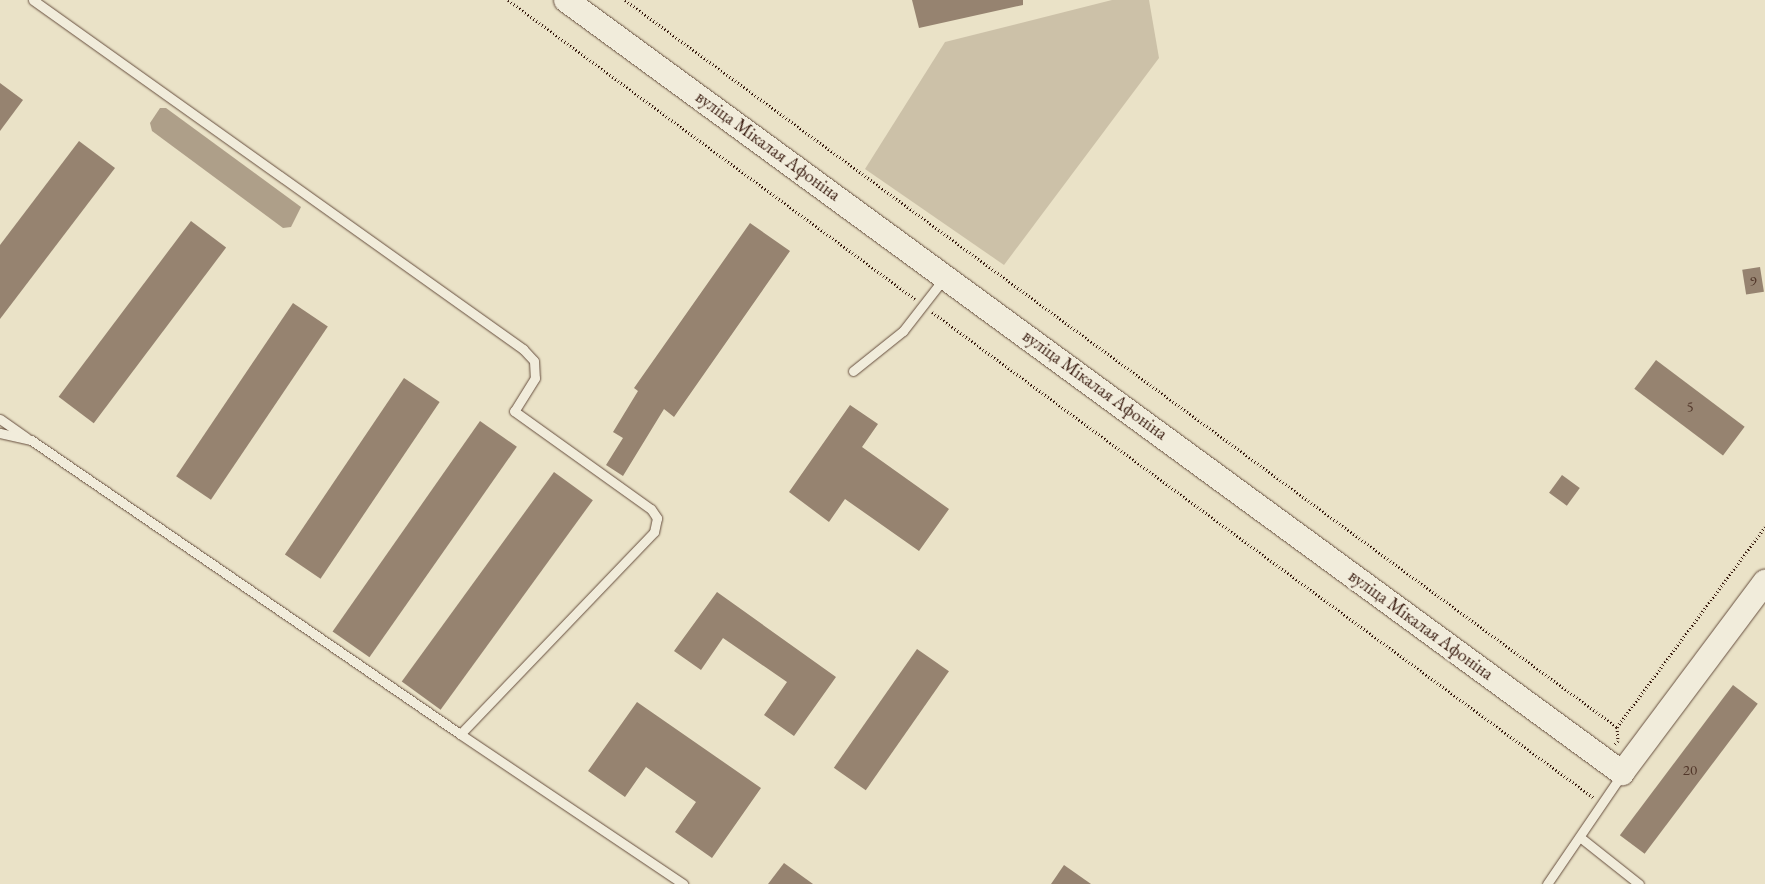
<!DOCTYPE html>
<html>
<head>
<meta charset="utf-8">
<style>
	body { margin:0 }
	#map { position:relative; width:1765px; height:884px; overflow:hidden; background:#eae2c7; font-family:"EB Garamond",serif }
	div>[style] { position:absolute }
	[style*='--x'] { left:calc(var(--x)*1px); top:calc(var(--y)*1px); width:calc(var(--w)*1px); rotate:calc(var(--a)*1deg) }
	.green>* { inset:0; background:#ccc1a8 }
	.water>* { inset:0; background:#ae9f89 }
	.building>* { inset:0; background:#968370; transform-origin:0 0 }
	.path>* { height:3px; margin-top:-1.5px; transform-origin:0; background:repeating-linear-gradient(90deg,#3a1d11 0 1px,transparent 0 3.5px) }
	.roads { filter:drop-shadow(0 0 1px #664e3e) drop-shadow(0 0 1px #664e3e) }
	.lane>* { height:9px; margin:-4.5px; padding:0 4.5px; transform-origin:4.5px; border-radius:4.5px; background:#f1ecdb }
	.secondary>* { height:24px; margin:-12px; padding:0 12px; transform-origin:12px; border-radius:12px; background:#f1ecdb }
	span { translate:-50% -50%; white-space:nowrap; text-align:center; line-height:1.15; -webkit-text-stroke:5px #f1ecdb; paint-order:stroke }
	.number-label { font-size:15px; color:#513629 }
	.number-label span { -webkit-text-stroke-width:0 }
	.street-label { font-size:18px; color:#3a1d11 }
</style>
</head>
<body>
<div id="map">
	<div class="green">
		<div style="clip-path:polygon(1112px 0,1149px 0,1159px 58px,1004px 265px,865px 169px,945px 42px)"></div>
	</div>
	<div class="water">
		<div style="clip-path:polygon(160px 108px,166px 108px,301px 207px,291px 227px,283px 228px,152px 131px,150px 123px)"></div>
	</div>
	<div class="building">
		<div style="clip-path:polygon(912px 0,1023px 0,1023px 5px,919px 28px)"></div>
		<div style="clip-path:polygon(0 83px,23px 100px,0 131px)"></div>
		<div style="clip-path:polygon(79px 141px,115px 168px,0 319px,0 245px)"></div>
		<div style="left:191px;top:221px;width:44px;height:220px;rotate:37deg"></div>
		<div style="clip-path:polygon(750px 223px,790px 251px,674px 417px,664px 409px,623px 476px,606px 465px,623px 438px,613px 432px,638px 391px,634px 388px)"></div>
		<div style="left:1760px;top:267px;width:25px;height:18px;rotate:81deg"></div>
		<div style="left:293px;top:303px;width:42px;height:209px;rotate:34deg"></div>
		<div style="left:1656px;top:360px;width:111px;height:36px;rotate:37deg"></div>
		<div style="left:404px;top:378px;width:43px;height:213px;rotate:34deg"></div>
		<div style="clip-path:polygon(850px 405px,878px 424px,862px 447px,949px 509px,919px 551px,845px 499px,829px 522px,789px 492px)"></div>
		<div style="left:480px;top:421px;width:45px;height:257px;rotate:35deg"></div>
		<div style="left:554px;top:472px;width:48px;height:259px;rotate:36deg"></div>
		<div style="left:1562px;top:475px;width:22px;height:22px;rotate:36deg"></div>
		<div style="clip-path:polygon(717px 592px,836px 677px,794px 736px,764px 715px,787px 682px,723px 638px,701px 670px,674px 651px)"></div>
		<div style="left:917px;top:649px;width:39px;height:145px;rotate:35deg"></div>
		<div style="left:1733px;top:685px;width:31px;height:188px;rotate:37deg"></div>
		<div style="clip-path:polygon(637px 702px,761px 788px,712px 858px,675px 832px,696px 802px,646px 767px,625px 797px,588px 771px)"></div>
		<div style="clip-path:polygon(784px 863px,813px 884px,768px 884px)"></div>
		<div style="clip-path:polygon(1064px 865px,1091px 884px,1051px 884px)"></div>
	</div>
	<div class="path">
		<div style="--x:508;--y:0;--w:505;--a:36.3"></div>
		<div style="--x:625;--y:0;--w:1230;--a:36.24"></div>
		<div style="--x:1617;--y:727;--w:14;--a:86"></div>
		<div style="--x:1618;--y:741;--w:6;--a:135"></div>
		<div style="--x:932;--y:312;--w:821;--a:36.28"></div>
		<div style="--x:1617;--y:727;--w:249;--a:-53.5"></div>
	</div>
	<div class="roads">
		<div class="lane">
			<div style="--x:33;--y:0;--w:602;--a:35.46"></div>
			<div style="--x:523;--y:349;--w:16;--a:47"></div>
			<div style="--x:534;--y:361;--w:17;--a:87"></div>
			<div style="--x:535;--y:378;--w:39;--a:122"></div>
			<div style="--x:514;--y:411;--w:168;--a:35.6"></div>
			<div style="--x:651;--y:509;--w:11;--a:56"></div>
			<div style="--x:657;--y:518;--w:14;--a:102"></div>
			<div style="--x:654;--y:532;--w:280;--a:133.8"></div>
			<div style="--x:460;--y:734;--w:269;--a:33.9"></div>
			<div style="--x:853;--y:371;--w:64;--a:-38.7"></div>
			<div style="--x:903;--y:331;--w:68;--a:-52.1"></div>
			<div style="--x:0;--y:419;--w:32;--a:35"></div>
			<div style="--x:0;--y:433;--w:32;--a:13"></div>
			<div style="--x:31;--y:440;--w:520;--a:34.42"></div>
			<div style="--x:1581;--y:838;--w:74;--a:38.4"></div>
			<div style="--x:1547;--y:884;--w:133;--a:-55.7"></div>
		</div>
		<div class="secondary">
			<div style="--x:566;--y:0;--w:1309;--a:36.2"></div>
			<div style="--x:1622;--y:773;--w:239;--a:-53.2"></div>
		</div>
	</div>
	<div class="number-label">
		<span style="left:1753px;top:281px">9</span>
		<span style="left:1690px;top:407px">5</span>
		<span style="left:1690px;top:770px">20</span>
	</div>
	<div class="street-label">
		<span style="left:768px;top:146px;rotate:36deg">вуліца Мікалая Афоніна</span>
		<span style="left:1095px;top:385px;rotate:36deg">вуліца Мікалая Афоніна</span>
		<span style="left:1421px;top:625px;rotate:36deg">вуліца Мікалая Афоніна</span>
	</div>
</div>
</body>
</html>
